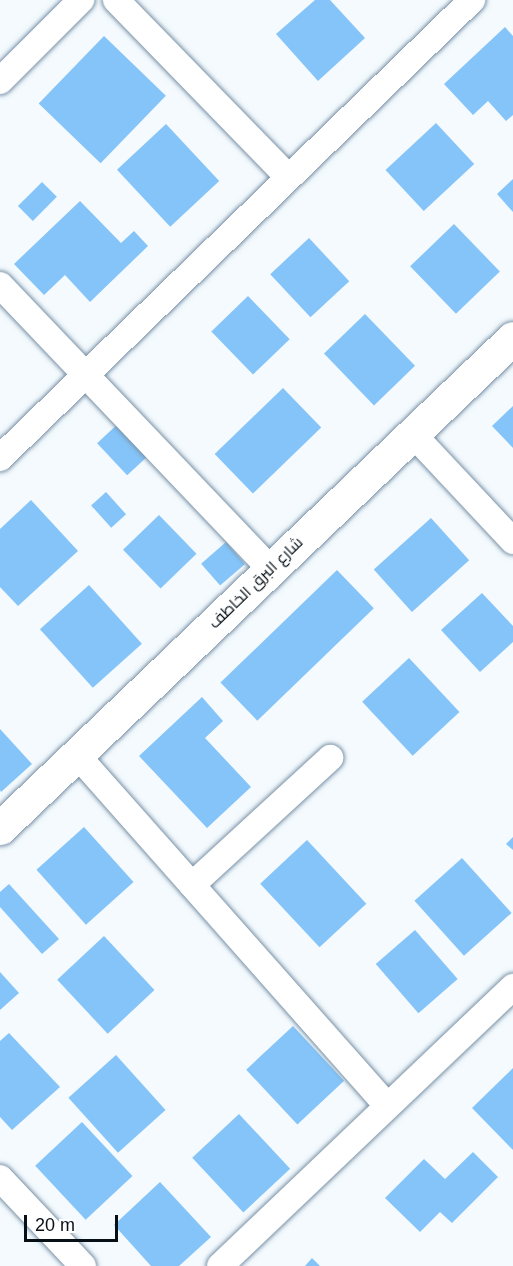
<!DOCTYPE html>
<html>
<head>
<meta charset="utf-8">
<style>
	body { margin:0 }
	#map { position:relative; width:513px; height:1266px; overflow:hidden; background:#f4fafe; font-family:Arial,Cairo,sans-serif }
	div>[style] { position:absolute }
	[style*='--x'] { left:calc(var(--x)*1px); top:calc(var(--y)*1px); width:calc(var(--w)*1px); rotate:calc(var(--a)*1deg) }
	.building>* { inset:0; background:#85c4f8; transform-origin:0 0 }
	.roads { filter:drop-shadow(0 0 2px #7891a6) drop-shadow(0 0 2px #7891a6) }
	.street>* { height:26px; margin:-13px; padding:0 13px; transform-origin:13px; border-radius:13px; background:#fff }
	.primary>* { height:33px; margin:-16.5px; padding:0 16.5px; transform-origin:16.5px; border-radius:16.5px; background:#fff }
	span { translate:-50% -50%; white-space:nowrap; text-align:center; line-height:1.15; -webkit-text-stroke:4.5px #fff; paint-order:stroke }
	.street-label { font-size:16px; color:#071017 }
	.scale { position:absolute; left:24px; top:1215px; width:94px; height:27px; box-sizing:border-box; border:3px solid #071017; border-top:0; padding-left:8px; font-size:18px; line-height:21px; white-space:nowrap; color:#071017; -webkit-text-stroke:4px #fff; paint-order:stroke }
</style>
</head>
<body>
<div id="map">
	<div class="building">
		<div style="clip-path:polygon(315px 0,330px 0,365px 38px,318px 81px,276px 34px)"></div>
		<div style="clip-path:polygon(505px 27px,513px 36px,513px 115px,506px 121px,488px 101px,473px 115px,444px 84px)"></div>
		<div style="left:104px;top:36px;width:86px;height:94px;rotate:44deg"></div>
		<div style="left:436px;top:123px;width:56px;height:69px;rotate:47deg"></div>
		<div style="left:166px;top:124px;width:78px;height:67px;rotate:47deg"></div>
		<div style="clip-path:polygon(513px 179px,513px 212px,497px 194px)"></div>
		<div style="left:42px;top:182px;width:21px;height:34px;rotate:45deg"></div>
		<div style="clip-path:polygon(80px 201px,121px 243px,134px 231px,148px 246px,90px 302px,65px 275px,44px 295px,14px 264px)"></div>
		<div style="left:454px;top:224px;width:66px;height:61px;rotate:46deg"></div>
		<div style="left:309px;top:238px;width:59px;height:53px;rotate:47deg"></div>
		<div style="left:248px;top:296px;width:60px;height:51px;rotate:46deg"></div>
		<div style="left:365px;top:314px;width:72px;height:57px;rotate:46deg"></div>
		<div style="left:283px;top:388px;width:55px;height:95px;rotate:46deg"></div>
		<div style="clip-path:polygon(513px 406px,513px 448px,492px 426px)"></div>
		<div style="left:122px;top:420px;width:44px;height:34px;rotate:47deg"></div>
		<div style="left:106px;top:492px;width:30px;height:20px;rotate:48deg"></div>
		<div style="clip-path:polygon(31px 500px,78px 551px,18px 606px,0 587px,0 529px)"></div>
		<div style="left:159px;top:515px;width:54px;height:50px;rotate:46deg"></div>
		<div style="left:431px;top:518px;width:57px;height:77px;rotate:48deg"></div>
		<div style="left:226px;top:542px;width:29px;height:33px;rotate:49deg"></div>
		<div style="left:337px;top:570px;width:53px;height:162px;rotate:46deg"></div>
		<div style="left:89px;top:585px;width:79px;height:66px;rotate:48deg"></div>
		<div style="clip-path:polygon(482px 593px,513px 626px,513px 642px,480px 672px,441px 630px)"></div>
		<div style="left:409px;top:658px;width:74px;height:64px;rotate:47deg"></div>
		<div style="clip-path:polygon(202px 697px,223px 721px,205px 738px,251px 787px,207px 828px,139px 756px)"></div>
		<div style="clip-path:polygon(0 729px,32px 764px,1px 792px,0 790px)"></div>
		<div style="left:84px;top:827px;width:74px;height:64px;rotate:48deg"></div>
		<div style="clip-path:polygon(513px 837px,513px 850px,506px 844px)"></div>
		<div style="left:307px;top:840px;width:87px;height:64px;rotate:47deg"></div>
		<div style="left:462px;top:858px;width:74px;height:64px;rotate:48deg"></div>
		<div style="clip-path:polygon(9px 884px,59px 939px,42px 954px,0 907px,0 892px)"></div>
		<div style="left:415px;top:930px;width:65px;height:52px;rotate:49deg"></div>
		<div style="left:104px;top:936px;width:74px;height:64px;rotate:47deg"></div>
		<div style="clip-path:polygon(0 972px,19px 993px,0 1010px)"></div>
		<div style="left:293px;top:1026px;width:75px;height:64px;rotate:47deg"></div>
		<div style="clip-path:polygon(9px 1033px,60px 1087px,12px 1130px,0 1117px,0 1041px)"></div>
		<div style="left:116px;top:1055px;width:74px;height:64px;rotate:48deg"></div>
		<div style="clip-path:polygon(513px 1068px,513px 1150px,472px 1108px)"></div>
		<div style="left:239px;top:1114px;width:75px;height:64px;rotate:47deg"></div>
		<div style="left:82px;top:1122px;width:74px;height:64px;rotate:47deg"></div>
		<div style="clip-path:polygon(473px 1152px,498px 1177px,452px 1223px,440px 1212px,420px 1232px,385px 1198px,424px 1159px,445px 1179px)"></div>
		<div style="clip-path:polygon(160px 1182px,211px 1237px,179px 1266px,151px 1266px,114px 1225px)"></div>
		<div style="clip-path:polygon(312px 1258px,320px 1266px,305px 1266px)"></div>
	</div>
	<div class="roads">
		<div class="street">
			<div style="--x:116;--y:0;--w:247;--a:45.8"></div>
			<div style="--x:0;--y:81;--w:115;--a:-45"></div>
			<div style="--x:0;--y:285;--w:392;--a:46.4"></div>
			<div style="--x:412;--y:433;--w:148;--a:46.9"></div>
			<div style="--x:0;--y:458;--w:658;--a:-44.14"></div>
			<div style="--x:77;--y:755;--w:466;--a:48.5"></div>
			<div style="--x:192;--y:885;--w:188;--a:-42.6"></div>
			<div style="--x:0;--y:1178;--w:121;--a:46.7"></div>
			<div style="--x:220;--y:1266;--w:405;--a:-43.6"></div>
		</div>
		<div class="primary">
			<div style="--x:0;--y:828;--w:709;--a:-43.69"></div>
		</div>
	</div>
	<div class="street-label">
		<span style="left:256px;top:583px;rotate:-44deg">شارع البرق الخاطف</span>
	</div>
	<div class="scale">20 m</div>
</div>
</body>
</html>
